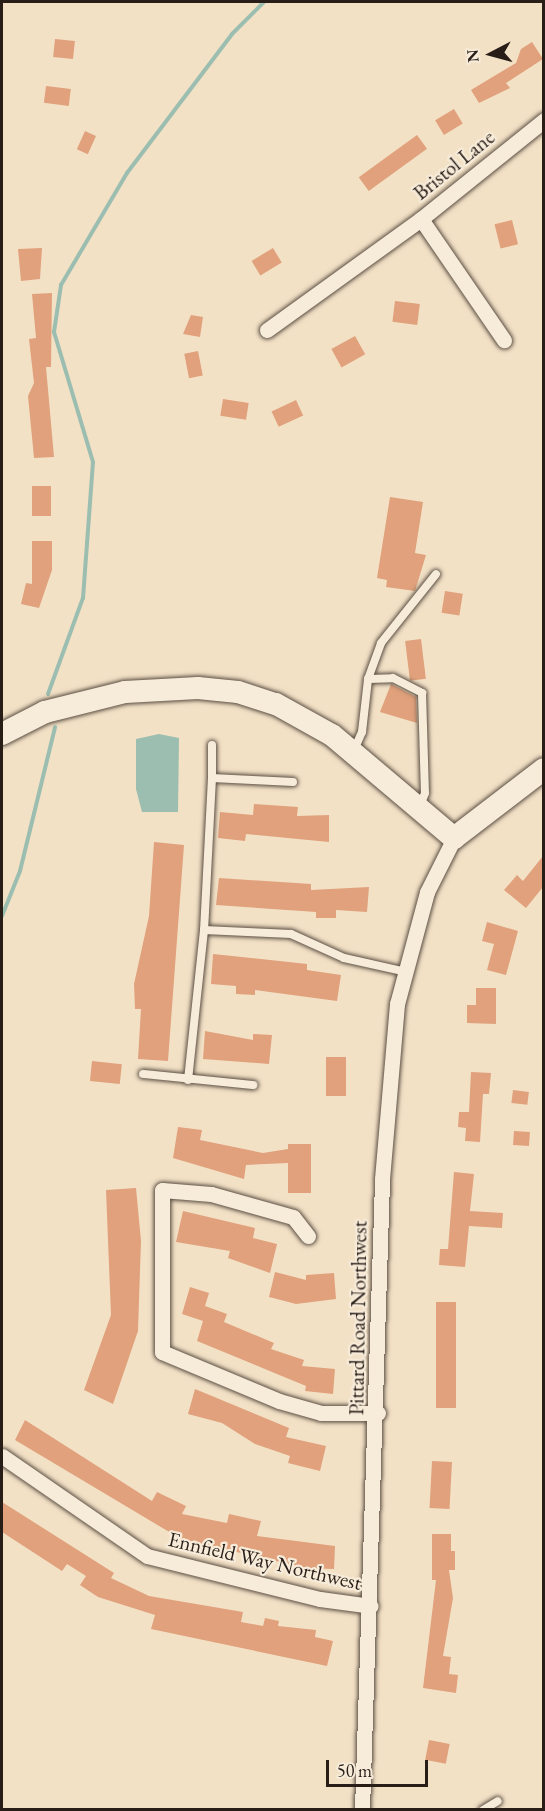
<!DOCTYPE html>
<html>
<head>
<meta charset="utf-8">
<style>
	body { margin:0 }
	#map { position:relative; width:545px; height:1811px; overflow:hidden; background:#f3e1c6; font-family:"EB Garamond",serif }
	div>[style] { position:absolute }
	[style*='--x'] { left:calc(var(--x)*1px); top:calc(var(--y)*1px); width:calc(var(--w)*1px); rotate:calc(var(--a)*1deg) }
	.water>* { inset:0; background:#9cbeb0 }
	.stream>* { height:4px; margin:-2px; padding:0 2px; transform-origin:2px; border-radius:2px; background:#9cbeb0 }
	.building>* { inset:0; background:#e0a17c; transform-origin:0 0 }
	.roads { filter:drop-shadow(0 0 2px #5b4f43) drop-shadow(0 0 2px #5b4f43) }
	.lane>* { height:8px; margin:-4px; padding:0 4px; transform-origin:4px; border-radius:4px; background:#f7ecda }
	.street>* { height:15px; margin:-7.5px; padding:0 7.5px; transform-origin:7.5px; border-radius:7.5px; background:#f7ecda }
	.secondary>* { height:22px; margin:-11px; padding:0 11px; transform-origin:11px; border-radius:11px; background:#f7ecda }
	span { translate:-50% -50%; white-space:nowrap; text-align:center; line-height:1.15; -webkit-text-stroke:4.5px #f7ecda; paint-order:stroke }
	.street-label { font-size:21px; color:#281e17 }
	.frame { position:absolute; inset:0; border:3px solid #281e17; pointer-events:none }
	.north { position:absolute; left:461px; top:24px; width:60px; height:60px; -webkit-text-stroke:4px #f7ecda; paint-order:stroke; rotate:264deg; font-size:16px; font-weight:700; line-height:24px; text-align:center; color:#281e17 }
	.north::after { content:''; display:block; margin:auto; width:21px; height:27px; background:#281e17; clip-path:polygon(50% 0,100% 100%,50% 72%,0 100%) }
	.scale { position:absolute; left:326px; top:1760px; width:102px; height:27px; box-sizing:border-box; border:3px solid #281e17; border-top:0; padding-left:8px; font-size:18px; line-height:21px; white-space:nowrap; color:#281e17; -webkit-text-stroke:4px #f7ecda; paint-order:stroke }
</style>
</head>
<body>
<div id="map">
	<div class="water">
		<div style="clip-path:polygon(159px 734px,179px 738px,178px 812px,142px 812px,136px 789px,136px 739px)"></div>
	</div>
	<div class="stream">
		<div style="--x:48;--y:694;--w:102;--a:-70"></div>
		<div style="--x:83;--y:598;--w:136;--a:-85.8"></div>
		<div style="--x:93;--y:462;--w:136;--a:-106.7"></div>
		<div style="--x:54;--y:332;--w:48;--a:-81.5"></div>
		<div style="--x:61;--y:285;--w:130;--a:-59.5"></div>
		<div style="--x:127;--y:173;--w:174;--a:-52.9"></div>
		<div style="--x:232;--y:34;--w:45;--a:-45"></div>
		<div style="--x:2;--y:916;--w:48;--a:-68.2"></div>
		<div style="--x:20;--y:871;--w:148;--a:-76.3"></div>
	</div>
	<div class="building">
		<div style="left:55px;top:39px;width:20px;height:18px;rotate:6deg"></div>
		<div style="clip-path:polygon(532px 42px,543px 59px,506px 83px,510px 88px,479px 103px,471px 90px,516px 63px,521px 49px)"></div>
		<div style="left:46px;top:86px;width:25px;height:17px;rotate:7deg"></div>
		<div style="left:454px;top:109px;width:17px;height:22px;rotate:59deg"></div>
		<div style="left:85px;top:131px;width:12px;height:20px;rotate:24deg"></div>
		<div style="left:417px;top:135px;width:17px;height:72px;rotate:54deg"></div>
		<div style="left:512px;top:220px;width:25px;height:18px;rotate:76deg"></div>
		<div style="clip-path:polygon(42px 248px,40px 279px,21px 281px,18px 249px)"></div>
		<div style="left:273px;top:248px;width:17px;height:25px;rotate:59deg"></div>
		<div style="clip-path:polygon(52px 293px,51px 367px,46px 367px,54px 457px,34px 458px,28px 396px,34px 383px,29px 339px,36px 338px,32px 294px)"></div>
		<div style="left:395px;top:301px;width:25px;height:21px;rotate:7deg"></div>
		<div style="clip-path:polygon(191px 315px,203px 317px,200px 337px,183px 334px)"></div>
		<div style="left:355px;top:336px;width:21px;height:27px;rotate:61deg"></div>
		<div style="left:198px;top:351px;width:25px;height:14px;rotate:79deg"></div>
		<div style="left:223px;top:399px;width:26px;height:17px;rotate:9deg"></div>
		<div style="left:296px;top:400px;width:17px;height:27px;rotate:65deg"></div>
		<div style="left:51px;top:486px;width:30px;height:19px;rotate:90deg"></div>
		<div style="clip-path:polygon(390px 497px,423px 502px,415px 553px,426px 555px,415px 591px,386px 587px,387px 580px,377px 578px)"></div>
		<div style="clip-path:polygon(32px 541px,52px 541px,52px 570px,39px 608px,21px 604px,26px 583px,32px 584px)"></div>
		<div style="left:445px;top:591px;width:18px;height:22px;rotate:9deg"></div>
		<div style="left:421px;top:639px;width:40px;height:16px;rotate:83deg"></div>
		<div style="clip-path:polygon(391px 684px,416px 697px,417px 723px,380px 712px)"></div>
		<div style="clip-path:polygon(254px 804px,298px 807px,297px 816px,329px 815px,329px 842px,246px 834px,245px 841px,218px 838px,220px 812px,253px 815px)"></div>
		<div style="clip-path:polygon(154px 842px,184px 845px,168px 1061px,138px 1059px,141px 1009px,135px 1009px,134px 984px,149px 916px)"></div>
		<div style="clip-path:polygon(543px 856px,543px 887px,526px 908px,504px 890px,517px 875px,523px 881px)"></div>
		<div style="clip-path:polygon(219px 878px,311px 884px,311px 890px,369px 887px,367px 912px,336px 910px,336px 918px,316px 918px,316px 912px,216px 905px)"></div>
		<div style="clip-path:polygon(487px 922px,518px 931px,506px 975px,487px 970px,494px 944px,482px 941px)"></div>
		<div style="clip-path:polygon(213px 954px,307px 964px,307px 970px,341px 975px,337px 1001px,255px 990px,255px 995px,236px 994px,236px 986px,211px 984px)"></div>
		<div style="clip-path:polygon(476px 988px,496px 988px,496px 1024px,467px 1023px,467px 1005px,476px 1005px)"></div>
		<div style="clip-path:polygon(205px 1031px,253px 1040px,253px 1034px,272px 1035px,269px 1064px,203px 1059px)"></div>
		<div style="left:326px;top:1057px;width:20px;height:39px"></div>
		<div style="left:92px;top:1061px;width:30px;height:20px;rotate:6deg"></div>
		<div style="clip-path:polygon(471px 1072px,491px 1073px,489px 1094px,483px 1094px,480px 1142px,465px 1141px,466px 1128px,458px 1127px,459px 1112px,469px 1112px)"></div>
		<div style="left:513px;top:1090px;width:16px;height:13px;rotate:7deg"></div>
		<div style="clip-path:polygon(178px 1127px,202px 1130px,200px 1140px,263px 1153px,288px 1149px,288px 1144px,311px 1144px,311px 1193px,288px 1193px,288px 1163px,246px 1165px,244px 1179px,173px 1158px)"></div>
		<div style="left:514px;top:1131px;width:16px;height:14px;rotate:4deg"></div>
		<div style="clip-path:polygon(454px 1172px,474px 1174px,470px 1211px,503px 1213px,502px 1228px,469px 1226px,465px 1267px,439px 1265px,440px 1249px,448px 1249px)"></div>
		<div style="clip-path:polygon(136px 1188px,141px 1241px,138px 1331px,113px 1404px,84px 1390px,111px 1315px,106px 1190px)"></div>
		<div style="clip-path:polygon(183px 1211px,255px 1228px,253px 1238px,277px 1244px,270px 1273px,228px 1258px,230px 1251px,176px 1242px)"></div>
		<div style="clip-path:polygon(275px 1272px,306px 1280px,306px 1275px,334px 1273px,336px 1299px,296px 1304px,269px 1297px)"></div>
		<div style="clip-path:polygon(190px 1287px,209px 1293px,205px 1306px,227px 1314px,224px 1322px,274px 1343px,271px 1349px,304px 1360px,302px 1366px,335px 1369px,333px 1394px,305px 1391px,306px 1386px,197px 1341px,203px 1321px,182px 1314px)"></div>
		<div style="left:436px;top:1302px;width:20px;height:106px"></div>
		<div style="clip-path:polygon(195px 1389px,289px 1428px,286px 1437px,326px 1446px,320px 1471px,288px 1463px,290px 1456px,255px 1444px,222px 1423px,188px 1414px)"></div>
		<div style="clip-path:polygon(25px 1420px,152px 1501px,157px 1492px,186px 1506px,182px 1514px,227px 1523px,229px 1514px,261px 1521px,257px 1536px,335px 1546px,334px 1569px,306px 1568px,181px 1539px,15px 1440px)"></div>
		<div style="left:432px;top:1461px;width:20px;height:47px;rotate:3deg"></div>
		<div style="clip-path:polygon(2px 1502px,114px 1573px,111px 1578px,149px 1596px,243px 1612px,241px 1622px,263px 1626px,265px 1618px,279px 1621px,278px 1626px,316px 1630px,315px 1637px,333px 1641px,327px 1666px,151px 1629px,155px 1615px,98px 1597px,80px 1585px,86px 1576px,67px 1564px,62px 1571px,2px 1532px)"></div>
		<div style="clip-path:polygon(432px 1534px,451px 1534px,451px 1551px,455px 1551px,455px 1570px,449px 1570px,453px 1598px,443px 1656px,451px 1657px,449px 1674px,458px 1675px,456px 1693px,423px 1688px,436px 1580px,432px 1580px)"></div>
		<div style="left:429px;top:1740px;width:21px;height:20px;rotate:11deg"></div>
	</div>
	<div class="roads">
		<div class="lane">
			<div style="--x:368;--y:679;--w:38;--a:-70"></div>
			<div style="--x:381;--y:643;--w:88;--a:-51.4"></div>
			<div style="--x:354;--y:750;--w:20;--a:-66"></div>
			<div style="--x:362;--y:732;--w:53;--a:-83.5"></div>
			<div style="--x:368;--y:679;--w:25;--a:-2"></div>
			<div style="--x:393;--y:678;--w:33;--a:27"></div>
			<div style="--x:422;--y:693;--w:100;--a:88.3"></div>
			<div style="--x:425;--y:793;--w:14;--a:111"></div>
			<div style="--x:212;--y:778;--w:33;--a:-90"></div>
			<div style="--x:293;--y:782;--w:81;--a:-177.2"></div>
			<div style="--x:212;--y:778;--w:152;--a:93"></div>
			<div style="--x:204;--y:930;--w:87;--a:2.6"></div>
			<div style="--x:291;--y:934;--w:58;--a:24.4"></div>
			<div style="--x:344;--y:958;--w:59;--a:12.6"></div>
			<div style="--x:143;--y:1074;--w:111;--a:5.7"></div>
			<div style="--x:188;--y:1080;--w:151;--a:-83.9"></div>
			<div style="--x:483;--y:1810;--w:17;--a:-31"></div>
		</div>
		<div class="street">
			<div style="--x:421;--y:219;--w:147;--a:55.6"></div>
			<div style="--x:267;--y:330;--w:190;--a:-35.8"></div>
			<div style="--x:421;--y:219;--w:158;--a:-38.8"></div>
			<div style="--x:308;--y:1236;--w:24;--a:-128"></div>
			<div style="--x:293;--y:1217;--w:85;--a:-164.3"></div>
			<div style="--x:211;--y:1194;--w:49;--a:-175.3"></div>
			<div style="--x:162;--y:1190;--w:162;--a:90"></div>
			<div style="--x:162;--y:1352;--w:127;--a:22.7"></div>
			<div style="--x:279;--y:1401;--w:44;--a:15.9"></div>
			<div style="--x:321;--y:1413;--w:57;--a:0"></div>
			<div style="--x:2;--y:1456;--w:176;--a:34.6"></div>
			<div style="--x:147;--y:1556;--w:178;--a:14"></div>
			<div style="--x:320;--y:1599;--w:51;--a:7.8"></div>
			<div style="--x:362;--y:1810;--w:631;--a:-88.18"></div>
			<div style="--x:382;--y:1179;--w:176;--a:-85.1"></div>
			<div style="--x:397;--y:1004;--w:116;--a:-75"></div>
			<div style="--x:427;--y:892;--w:60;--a:-63.4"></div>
		</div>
		<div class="secondary">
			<div style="--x:2;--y:734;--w:48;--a:-27.1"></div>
			<div style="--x:45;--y:712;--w:82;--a:-14"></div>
			<div style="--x:125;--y:692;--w:73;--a:-3.1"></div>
			<div style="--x:198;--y:688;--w:40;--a:5.7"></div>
			<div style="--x:238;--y:692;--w:40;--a:18"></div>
			<div style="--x:276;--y:704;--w:64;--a:29"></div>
			<div style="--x:332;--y:735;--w:160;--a:40.2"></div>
			<div style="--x:454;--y:838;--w:113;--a:-37.5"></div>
		</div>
	</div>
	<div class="street-label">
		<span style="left:454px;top:165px;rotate:-39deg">Bristol Lane</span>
		<span style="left:358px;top:1318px;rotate:-89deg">Pittard Road Northwest</span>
		<span style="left:265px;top:1561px;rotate:13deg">Ennfield Way Northwest</span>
	</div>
	<div class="frame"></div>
	<div class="north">N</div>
	<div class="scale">50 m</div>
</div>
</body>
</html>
